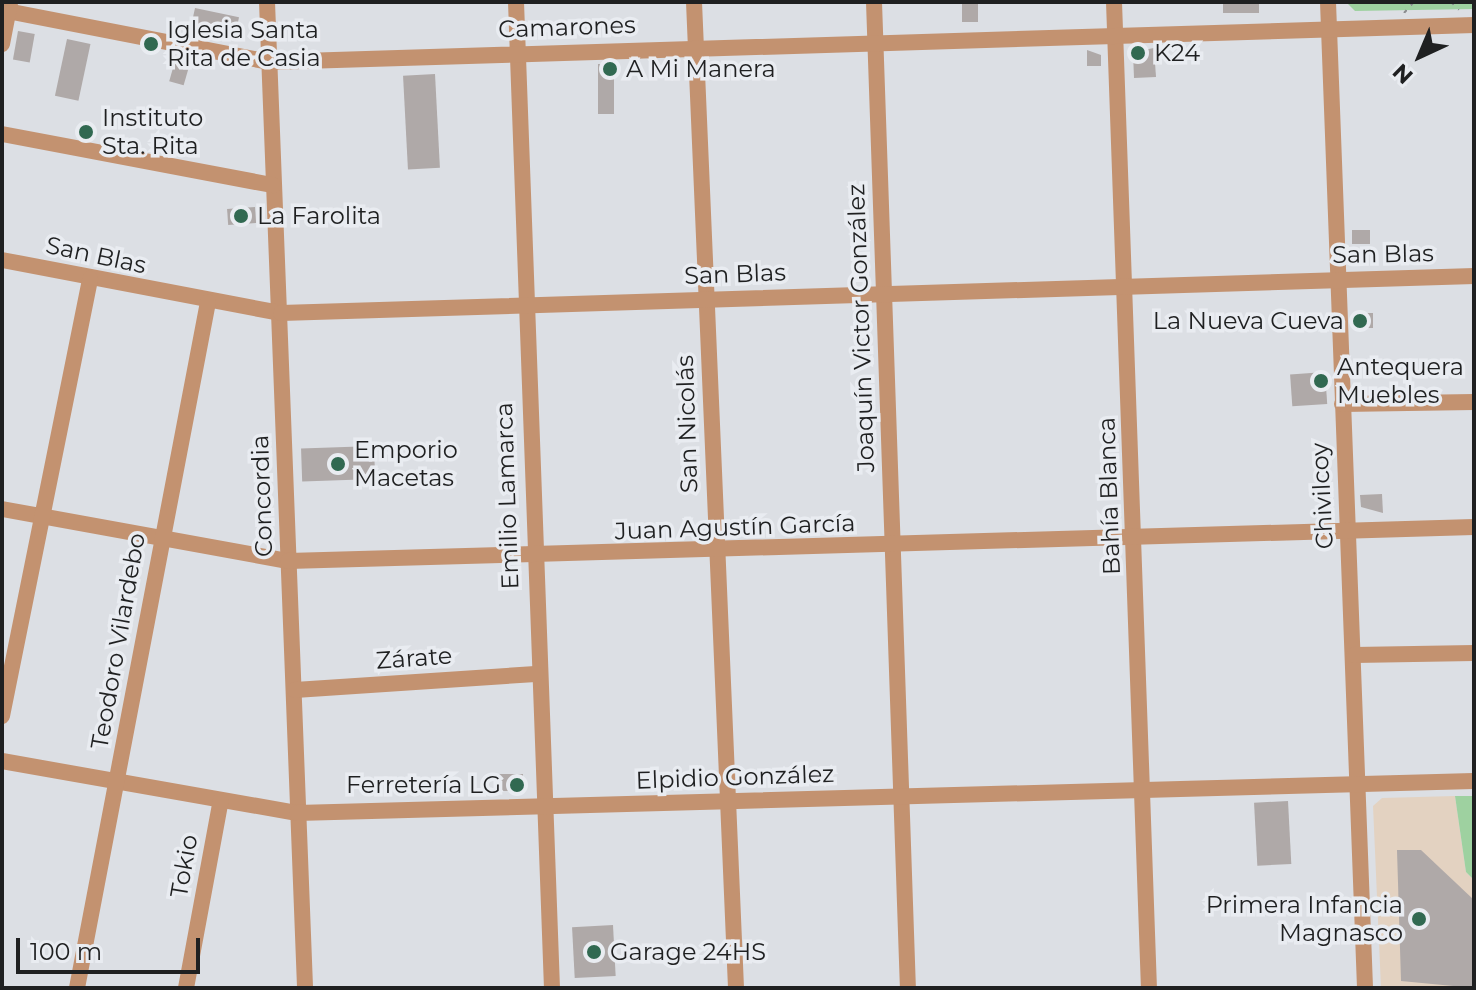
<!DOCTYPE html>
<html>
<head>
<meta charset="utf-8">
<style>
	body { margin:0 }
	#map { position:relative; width:1476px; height:990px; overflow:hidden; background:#dcdfe4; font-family:Montserrat,sans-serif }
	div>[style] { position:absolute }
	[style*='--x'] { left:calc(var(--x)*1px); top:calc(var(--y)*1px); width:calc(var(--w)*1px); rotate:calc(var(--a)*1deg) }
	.education>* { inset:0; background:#e3d2c1 }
	.green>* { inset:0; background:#9ed1a0 }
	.building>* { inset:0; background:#afa9a8; transform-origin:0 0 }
	.path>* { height:2px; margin-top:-1px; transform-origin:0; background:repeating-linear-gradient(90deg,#8a8c8f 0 4px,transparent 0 10px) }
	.minor>* { height:16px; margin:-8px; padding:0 8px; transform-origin:8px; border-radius:8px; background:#c39270 }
	.dots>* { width:22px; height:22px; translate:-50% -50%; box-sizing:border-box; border:4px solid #e9ecf1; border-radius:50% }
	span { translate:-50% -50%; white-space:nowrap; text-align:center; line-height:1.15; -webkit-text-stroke:7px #e9ecf1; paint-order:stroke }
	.street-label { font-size:24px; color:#1f2021 }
	.poi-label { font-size:24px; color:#1f2021 }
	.left { translate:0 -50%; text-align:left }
	.right { translate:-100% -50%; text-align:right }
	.frame { position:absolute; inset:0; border:4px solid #1f2021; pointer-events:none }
	.north { position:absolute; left:1380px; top:16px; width:80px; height:80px; -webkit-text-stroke:6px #e9ecf1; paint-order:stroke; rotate:224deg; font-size:22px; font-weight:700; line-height:32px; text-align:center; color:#1f2021 }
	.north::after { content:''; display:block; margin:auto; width:28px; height:36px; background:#1f2021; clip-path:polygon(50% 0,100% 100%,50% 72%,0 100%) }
	.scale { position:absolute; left:16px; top:938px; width:184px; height:36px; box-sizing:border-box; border:4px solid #1f2021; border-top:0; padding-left:10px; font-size:24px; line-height:28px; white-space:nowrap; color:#1f2021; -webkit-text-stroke:6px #e9ecf1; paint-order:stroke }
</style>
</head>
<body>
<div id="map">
	<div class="education">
		<div style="clip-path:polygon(1455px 796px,1466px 872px,1474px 880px,1474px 988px,1381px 988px,1373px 806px,1382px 798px)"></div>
	</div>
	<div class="green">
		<div style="clip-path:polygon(1346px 2px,1474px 2px,1474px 9px,1355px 11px)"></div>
		<div style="clip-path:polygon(1455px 796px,1474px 796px,1474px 880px,1466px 872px)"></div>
	</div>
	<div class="building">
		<div style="left:962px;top:2px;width:16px;height:20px"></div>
		<div style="left:1223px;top:2px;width:36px;height:11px"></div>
		<div style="left:195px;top:8px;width:45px;height:20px;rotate:12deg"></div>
		<div style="left:18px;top:31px;width:17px;height:29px;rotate:10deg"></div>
		<div style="left:67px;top:39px;width:24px;height:58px;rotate:12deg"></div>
		<div style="clip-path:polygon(1154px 48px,1156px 77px,1134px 78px,1133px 52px)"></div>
		<div style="clip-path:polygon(1087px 50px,1101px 55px,1101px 66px,1087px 66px)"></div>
		<div style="left:175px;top:61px;width:15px;height:21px;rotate:16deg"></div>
		<div style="left:598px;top:64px;width:16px;height:50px"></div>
		<div style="left:435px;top:74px;width:94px;height:32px;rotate:87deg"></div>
		<div style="left:255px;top:207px;width:16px;height:28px;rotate:86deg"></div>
		<div style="left:1352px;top:230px;width:18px;height:14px"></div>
		<div style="left:1354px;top:313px;width:19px;height:15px"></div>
		<div style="left:1325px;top:372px;width:32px;height:35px;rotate:86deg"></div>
		<div style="left:374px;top:446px;width:33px;height:73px;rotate:88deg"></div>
		<div style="clip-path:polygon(1382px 494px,1383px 513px,1361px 507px,1360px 495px)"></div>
		<div style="left:523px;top:774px;width:17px;height:25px;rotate:90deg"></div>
		<div style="left:1288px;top:801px;width:63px;height:34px;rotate:87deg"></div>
		<div style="clip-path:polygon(1397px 850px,1421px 850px,1474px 900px,1474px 988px,1401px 981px)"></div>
		<div style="left:613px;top:925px;width:51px;height:41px;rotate:87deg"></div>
	</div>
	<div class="path">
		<div style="--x:1451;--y:2;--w:11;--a:45"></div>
		<div style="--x:1404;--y:13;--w:15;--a:-48"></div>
	</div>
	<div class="minor">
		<div style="--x:267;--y:2;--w:987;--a:87.79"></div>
		<div style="--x:516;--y:2;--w:987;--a:87.91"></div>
		<div style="--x:694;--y:2;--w:987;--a:87.56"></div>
		<div style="--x:874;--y:2;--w:987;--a:88.03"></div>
		<div style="--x:1114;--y:2;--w:987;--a:87.97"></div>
		<div style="--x:1328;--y:2;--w:987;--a:87.85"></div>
		<div style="--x:2;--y:10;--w:273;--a:11"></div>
		<div style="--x:270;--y:62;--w:1205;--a:-1.76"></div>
		<div style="--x:2;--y:44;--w:42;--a:-79"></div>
		<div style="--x:2;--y:134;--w:276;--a:10.7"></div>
		<div style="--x:2;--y:260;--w:284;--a:10.8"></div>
		<div style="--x:281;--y:313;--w:1194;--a:-1.78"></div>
		<div style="--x:1342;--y:404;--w:132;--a:-0.9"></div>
		<div style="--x:2;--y:509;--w:291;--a:10.3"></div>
		<div style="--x:288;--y:561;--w:1186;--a:-1.64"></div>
		<div style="--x:1354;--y:655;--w:120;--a:-1"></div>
		<div style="--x:295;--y:690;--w:241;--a:-3.8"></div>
		<div style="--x:2;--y:716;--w:446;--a:-78.6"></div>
		<div style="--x:2;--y:761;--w:300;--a:10"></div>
		<div style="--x:297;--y:813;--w:1177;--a:-1.56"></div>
		<div style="--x:77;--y:988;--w:698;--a:-79.19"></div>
		<div style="--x:186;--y:988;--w:191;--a:-79.5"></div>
	</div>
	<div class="dots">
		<div style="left:151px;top:44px;background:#316951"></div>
		<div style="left:1138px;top:53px;background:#316951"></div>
		<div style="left:610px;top:69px;background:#316951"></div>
		<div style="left:86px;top:132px;background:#316951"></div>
		<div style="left:241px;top:216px;background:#316951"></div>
		<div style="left:1360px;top:321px;background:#316951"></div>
		<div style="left:1321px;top:381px;background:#316951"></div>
		<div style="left:338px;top:464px;background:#316951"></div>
		<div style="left:517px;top:785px;background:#316951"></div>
		<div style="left:1419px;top:919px;background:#316951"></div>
		<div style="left:594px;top:952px;background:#316951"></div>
	</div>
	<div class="street-label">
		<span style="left:567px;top:27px;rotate:-2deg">Camarones</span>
		<span style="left:1383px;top:254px;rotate:-1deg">San Blas</span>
		<span style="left:96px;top:255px;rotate:12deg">San Blas</span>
		<span style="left:735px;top:274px;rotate:-2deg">San Blas</span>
		<span style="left:861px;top:328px;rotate:-92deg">Joaquín Victor González</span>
		<span style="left:687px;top:424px;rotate:-92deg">San Nicolás</span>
		<span style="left:262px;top:496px;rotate:-92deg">Concordia</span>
		<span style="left:507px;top:496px;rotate:-92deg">Emilio Lamarca</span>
		<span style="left:1109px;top:496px;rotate:-92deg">Bahía Blanca</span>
		<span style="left:1322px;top:496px;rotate:-93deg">Chivilcoy</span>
		<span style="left:735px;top:527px;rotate:-2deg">Juan Agustín García</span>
		<span style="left:118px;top:641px;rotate:-80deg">Teodoro Vilardebo</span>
		<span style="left:414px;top:658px;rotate:-4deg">Zárate</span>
		<span style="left:735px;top:777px;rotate:-2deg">Elpidio González</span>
		<span style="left:184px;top:866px;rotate:-80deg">Tokio</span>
	</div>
	<div class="poi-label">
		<span class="left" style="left:167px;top:44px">Iglesia Santa<br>Rita de Casia</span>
		<span class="left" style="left:1154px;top:53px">K24</span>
		<span class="left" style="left:626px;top:69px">A Mi Manera</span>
		<span class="left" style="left:102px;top:132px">Instituto<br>Sta. Rita</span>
		<span class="left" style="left:257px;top:216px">La Farolita</span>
		<span class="right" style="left:1344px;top:321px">La Nueva Cueva</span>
		<span class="left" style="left:1337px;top:381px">Antequera<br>Muebles</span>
		<span class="left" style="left:354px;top:464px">Emporio<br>Macetas</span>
		<span class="right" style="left:501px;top:785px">Ferretería LG</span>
		<span class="right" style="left:1403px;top:919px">Primera Infancia<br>Magnasco</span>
		<span class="left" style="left:610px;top:952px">Garage 24HS</span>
	</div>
	<div class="frame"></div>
	<div class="north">N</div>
	<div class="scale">100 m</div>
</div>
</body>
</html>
